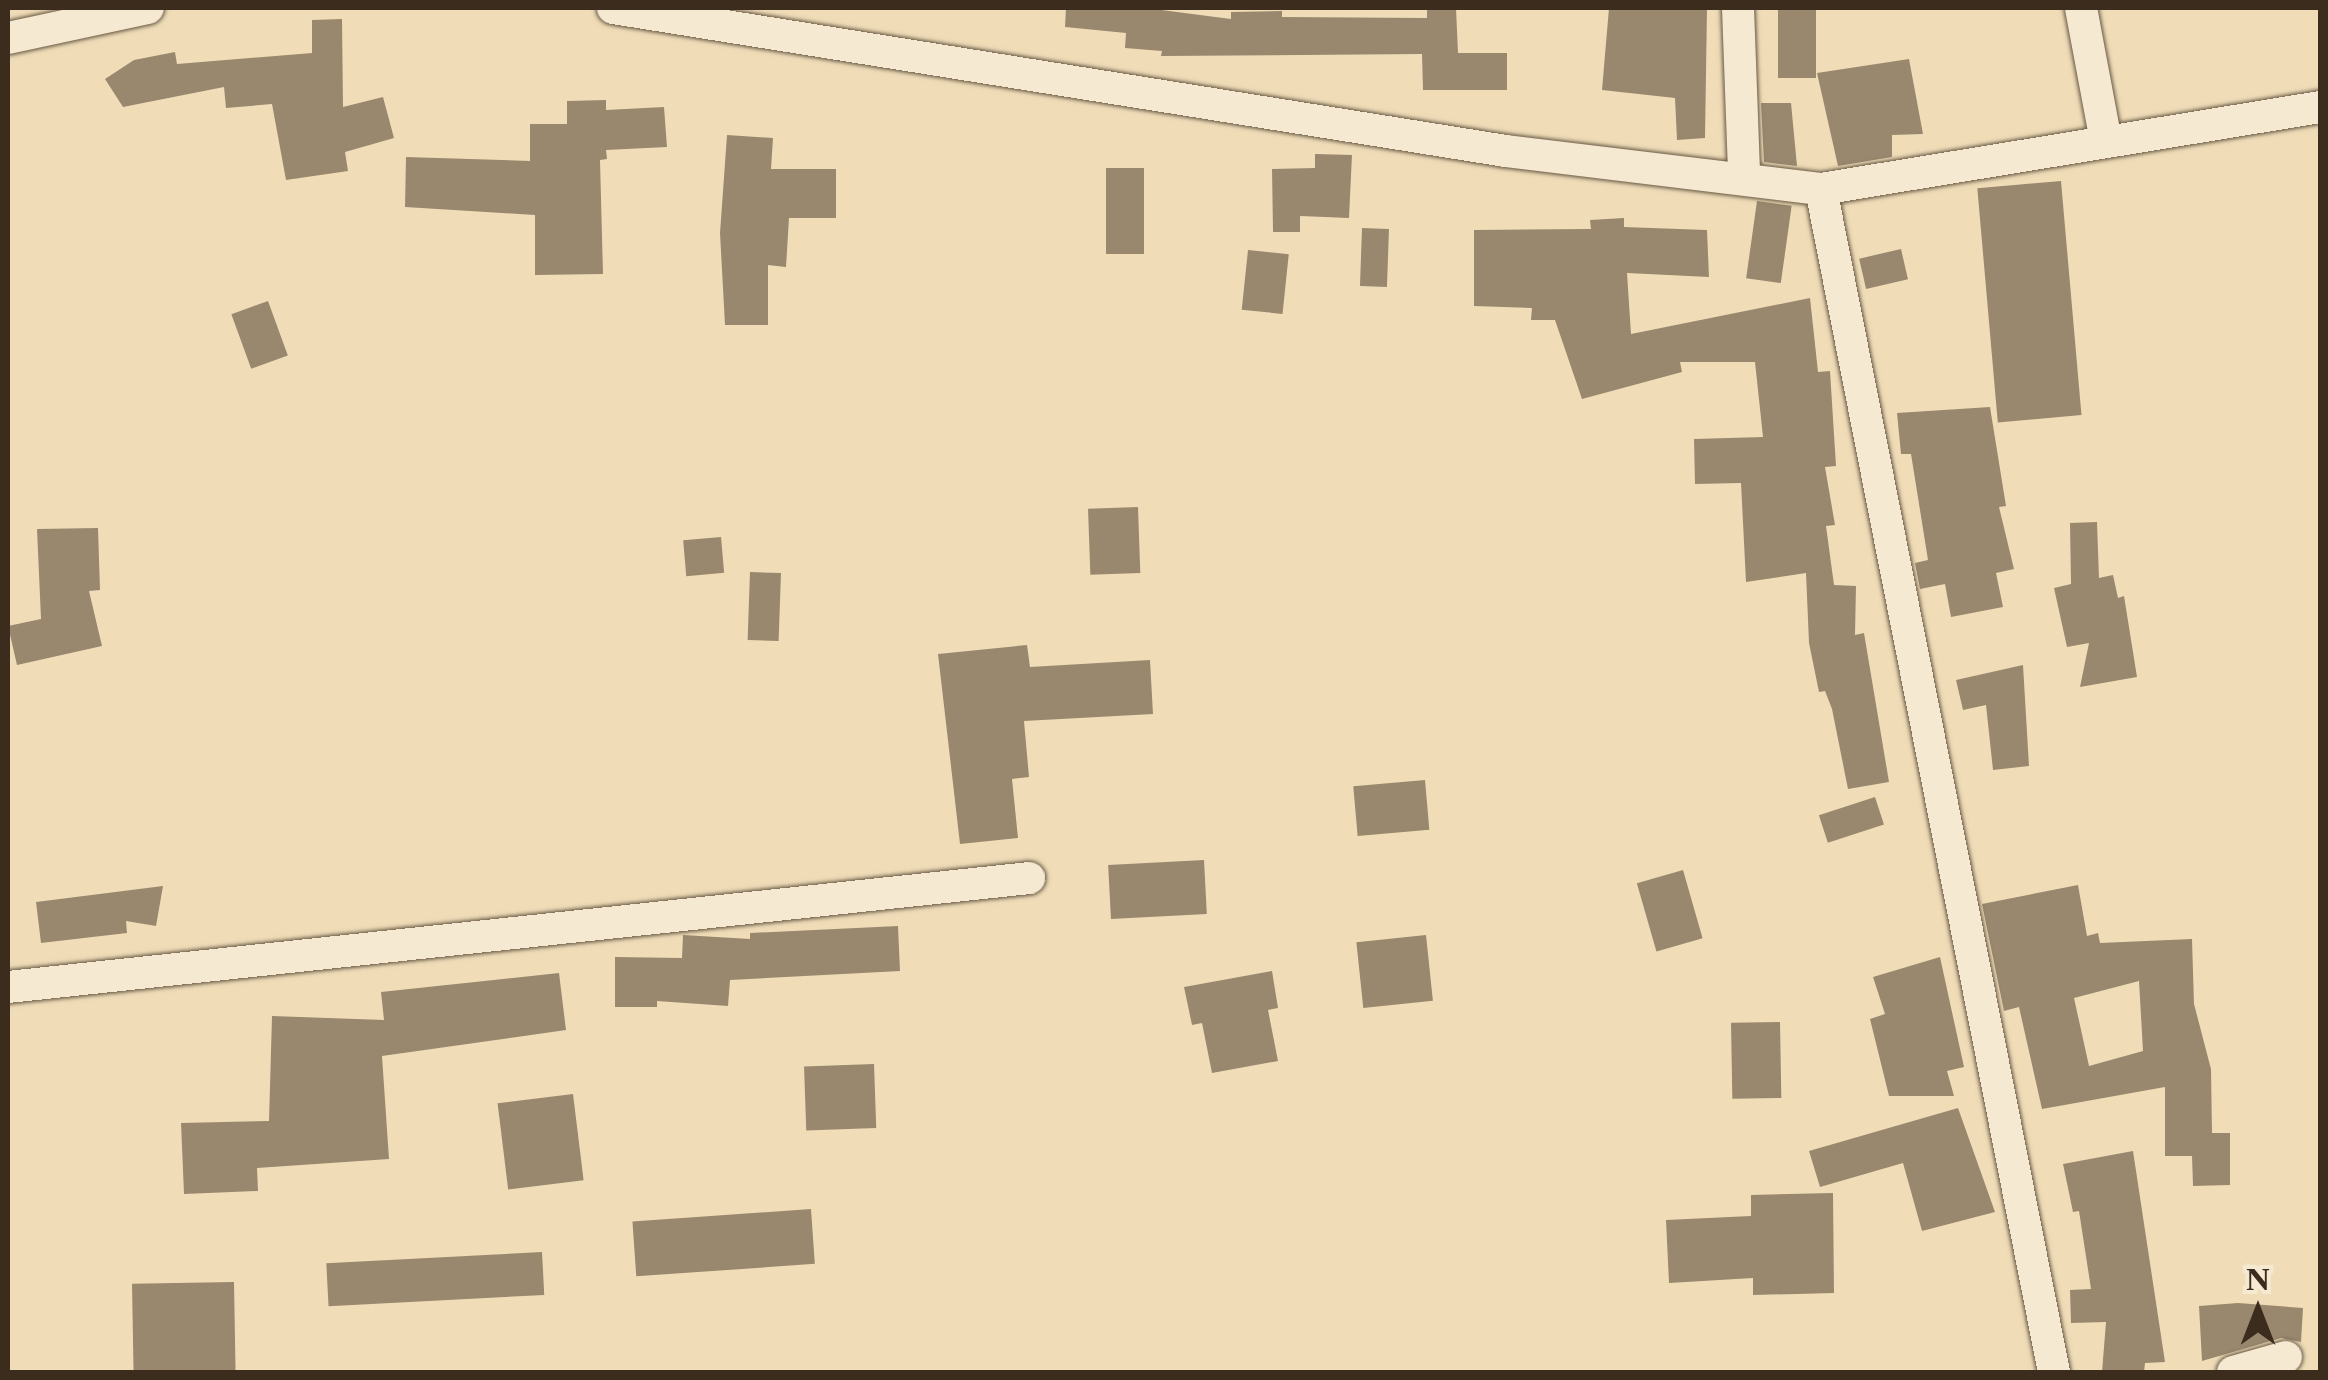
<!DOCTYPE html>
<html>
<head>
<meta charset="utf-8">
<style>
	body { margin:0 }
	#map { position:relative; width:2328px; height:1380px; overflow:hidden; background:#f0ddb8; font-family:"Libre Caslon Text",serif }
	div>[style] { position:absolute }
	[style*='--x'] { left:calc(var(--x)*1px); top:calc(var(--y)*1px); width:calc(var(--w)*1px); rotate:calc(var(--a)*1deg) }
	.building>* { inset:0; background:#99886e; transform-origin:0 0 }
	.roads { filter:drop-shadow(0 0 2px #685844) drop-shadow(0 0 2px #685844) }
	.minor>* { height:32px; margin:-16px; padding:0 16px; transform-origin:16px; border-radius:16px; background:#f5e9d1 }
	span { translate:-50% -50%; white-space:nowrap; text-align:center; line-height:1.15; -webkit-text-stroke:9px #f5e9d1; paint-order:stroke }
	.frame { position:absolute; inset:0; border:10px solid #3b2c1e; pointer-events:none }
	.north { position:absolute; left:2208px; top:1260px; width:100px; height:100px; -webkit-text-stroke:8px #f5e9d1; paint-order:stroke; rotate:0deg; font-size:28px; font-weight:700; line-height:40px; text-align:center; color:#3b2c1e }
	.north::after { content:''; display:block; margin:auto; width:35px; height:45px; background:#3b2c1e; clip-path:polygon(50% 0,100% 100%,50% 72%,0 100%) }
</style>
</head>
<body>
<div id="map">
	<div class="building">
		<div style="clip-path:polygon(1066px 8px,1146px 8px,1231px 19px,1231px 12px,1282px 11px,1282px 17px,1427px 18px,1427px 8px,1456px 8px,1458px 53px,1507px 53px,1507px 90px,1423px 90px,1422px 54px,1161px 56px,1162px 51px,1125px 48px,1126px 33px,1065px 27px)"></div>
		<div style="clip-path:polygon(1609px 8px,1707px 8px,1705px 138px,1677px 140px,1675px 98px,1602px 90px)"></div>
		<div style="left:1778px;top:8px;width:38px;height:70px"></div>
		<div style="clip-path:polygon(342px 19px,343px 107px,383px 97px,394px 138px,345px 152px,348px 171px,286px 180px,272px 104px,226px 108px,224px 87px,123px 107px,105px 79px,134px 60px,175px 52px,177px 64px,312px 53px,312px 20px)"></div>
		<div style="clip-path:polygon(1909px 59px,1923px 134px,1892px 135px,1892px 157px,1838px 166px,1817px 73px)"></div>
		<div style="clip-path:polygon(606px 100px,606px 110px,664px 107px,667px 147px,606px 150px,607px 159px,600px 160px,603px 274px,535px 275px,535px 215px,405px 207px,406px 157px,530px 161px,530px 124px,567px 124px,567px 101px)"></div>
		<div style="clip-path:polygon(1761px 103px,1791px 103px,1797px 166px,1764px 162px)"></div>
		<div style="clip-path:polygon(727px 135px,773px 138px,771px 169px,836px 169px,836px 218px,789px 218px,786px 267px,768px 265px,768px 325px,725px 325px,720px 233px)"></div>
		<div style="clip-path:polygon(1315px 154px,1352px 155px,1349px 218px,1300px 216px,1300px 232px,1273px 232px,1272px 169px,1315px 168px)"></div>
		<div style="left:1106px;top:168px;width:38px;height:86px"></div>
		<div style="left:2061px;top:181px;width:235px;height:84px;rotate:85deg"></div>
		<div style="left:1757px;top:201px;width:35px;height:78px;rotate:8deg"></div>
		<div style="clip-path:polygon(1624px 218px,1624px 227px,1707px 230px,1709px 277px,1627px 273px,1631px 334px,1810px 298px,1818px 372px,1830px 371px,1836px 466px,1825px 467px,1835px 525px,1826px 526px,1834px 585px,1856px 586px,1855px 635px,1864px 633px,1889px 782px,1848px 789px,1832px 709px,1825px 691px,1819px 692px,1809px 643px,1806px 573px,1746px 582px,1741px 483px,1695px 484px,1694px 439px,1763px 437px,1755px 362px,1680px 362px,1682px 372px,1582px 399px,1555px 320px,1531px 320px,1532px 308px,1474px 306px,1474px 230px,1591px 229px,1590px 220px)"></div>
		<div style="left:1362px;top:228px;width:27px;height:58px;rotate:2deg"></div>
		<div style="left:1901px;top:249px;width:31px;height:43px;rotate:77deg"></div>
		<div style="left:1248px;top:250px;width:41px;height:60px;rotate:6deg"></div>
		<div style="left:268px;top:301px;width:58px;height:39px;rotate:70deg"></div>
		<div style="clip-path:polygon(1990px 407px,2006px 506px,1999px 507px,2014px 569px,1996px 573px,2003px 607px,1951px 617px,1945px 584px,1920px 589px,1915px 563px,1928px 560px,1911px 454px,1901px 454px,1897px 413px)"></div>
		<div style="left:1138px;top:507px;width:66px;height:50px;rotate:88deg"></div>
		<div style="clip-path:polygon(2097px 522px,2099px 578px,2113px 575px,2118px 598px,2124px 596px,2137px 677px,2080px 687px,2089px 643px,2067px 647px,2054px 588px,2071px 584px,2070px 523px)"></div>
		<div style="clip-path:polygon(98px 528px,100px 590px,89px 591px,102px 646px,17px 665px,8px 626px,41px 619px,37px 529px)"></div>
		<div style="left:721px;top:537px;width:36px;height:38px;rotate:85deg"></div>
		<div style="left:750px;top:572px;width:31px;height:68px;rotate:2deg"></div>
		<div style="clip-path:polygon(1027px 645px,1030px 667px,1150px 660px,1153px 714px,1024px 721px,1029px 777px,1012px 779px,1018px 838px,960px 844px,938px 654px)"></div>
		<div style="clip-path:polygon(2023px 665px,2029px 766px,1993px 770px,1986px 705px,1963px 710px,1956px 680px)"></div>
		<div style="left:1425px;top:780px;width:50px;height:72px;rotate:85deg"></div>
		<div style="left:1875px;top:797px;width:29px;height:59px;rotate:72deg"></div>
		<div style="left:1204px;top:860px;width:54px;height:96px;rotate:87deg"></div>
		<div style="left:1683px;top:870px;width:71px;height:48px;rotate:74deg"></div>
		<div style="clip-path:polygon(evenodd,2078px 885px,2087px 936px,2098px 933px,2100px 943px,2192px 939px,2194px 1004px,2211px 1069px,2212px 1133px,2230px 1133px,2230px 1185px,2193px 1186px,2192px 1156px,2165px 1156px,2165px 1087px,2042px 1109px,2019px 1007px,2004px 1011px,1982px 904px,2078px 885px,2139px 981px,2143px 1051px,2089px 1066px,2074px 998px,2139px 981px)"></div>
		<div style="clip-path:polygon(163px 886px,156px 926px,126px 921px,127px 933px,41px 943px,36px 902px)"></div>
		<div style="clip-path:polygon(898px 926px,900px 971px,730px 980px,728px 1006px,657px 1001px,657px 1007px,615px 1007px,615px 957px,682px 958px,683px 935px,750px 939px,750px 933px)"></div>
		<div style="left:1426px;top:935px;width:66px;height:70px;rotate:84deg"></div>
		<div style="clip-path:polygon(1940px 957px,1964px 1067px,1947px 1071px,1954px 1096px,1889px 1096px,1870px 1019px,1885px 1014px,1873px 977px)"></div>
		<div style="clip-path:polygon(1272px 971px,1278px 1008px,1268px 1010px,1278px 1061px,1212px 1073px,1202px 1023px,1192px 1025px,1184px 987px)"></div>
		<div style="clip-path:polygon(559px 973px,566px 1030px,382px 1056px,389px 1159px,257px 1168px,258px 1191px,184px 1194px,181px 1123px,269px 1121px,272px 1016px,384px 1020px,381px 992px)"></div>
		<div style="left:1780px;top:1022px;width:76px;height:49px;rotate:89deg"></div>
		<div style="left:874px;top:1064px;width:64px;height:70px;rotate:88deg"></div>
		<div style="left:573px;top:1094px;width:87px;height:76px;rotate:83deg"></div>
		<div style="clip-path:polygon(1958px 1108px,1995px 1212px,1922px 1231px,1903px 1163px,1820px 1187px,1809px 1151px)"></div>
		<div style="clip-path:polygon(2133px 1151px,2165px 1362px,2145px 1363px,2144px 1372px,2102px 1372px,2106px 1322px,2071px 1323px,2070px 1290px,2091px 1289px,2079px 1211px,2073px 1212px,2063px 1164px)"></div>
		<div style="clip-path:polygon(1833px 1193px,1834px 1293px,1753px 1295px,1753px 1278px,1669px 1283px,1666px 1220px,1751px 1216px,1751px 1195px)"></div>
		<div style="left:811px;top:1209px;width:55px;height:179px;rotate:86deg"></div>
		<div style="left:542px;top:1252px;width:43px;height:216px;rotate:87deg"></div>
		<div style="left:234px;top:1282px;width:90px;height:102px;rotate:89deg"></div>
		<div style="clip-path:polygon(2238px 1303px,2303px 1308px,2301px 1342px,2281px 1338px,2202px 1361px,2199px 1306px)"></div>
	</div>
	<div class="roads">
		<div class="minor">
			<div style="--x:613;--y:8;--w:904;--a:9.1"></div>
			<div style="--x:1506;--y:151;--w:317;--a:6.9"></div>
			<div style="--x:1821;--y:189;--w:506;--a:-9.33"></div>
			<div style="--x:1738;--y:8;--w:167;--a:87.9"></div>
			<div style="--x:2081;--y:8;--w:136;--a:79.4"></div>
			<div style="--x:8;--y:38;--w:143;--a:-12.1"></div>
			<div style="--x:1821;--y:189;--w:1206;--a:78.86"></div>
			<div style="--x:8;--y:987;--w:1027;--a:-6.09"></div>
			<div style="--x:2233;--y:1372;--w:55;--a:-15.8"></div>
		</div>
	</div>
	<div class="frame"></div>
	<div class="north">N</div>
</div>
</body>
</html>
